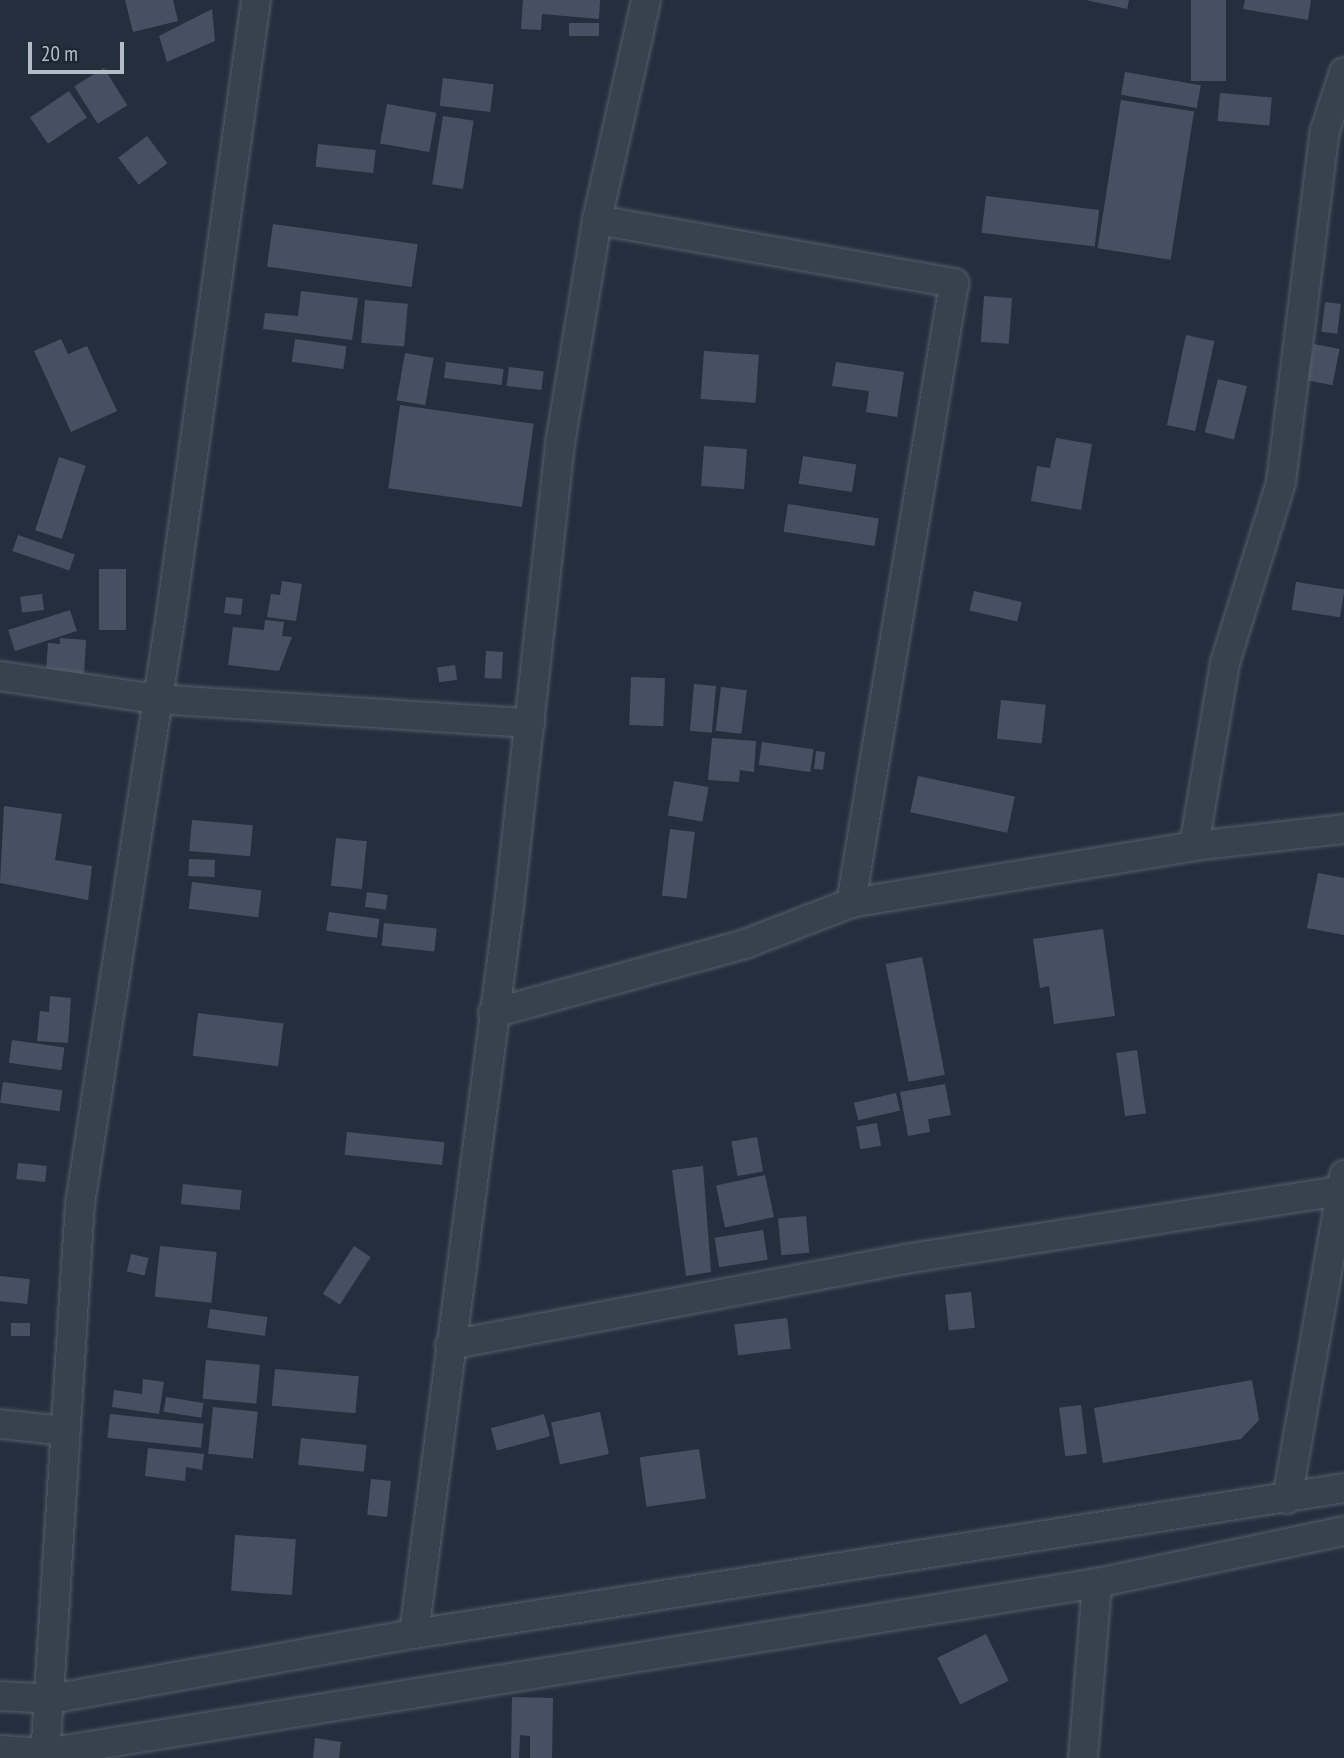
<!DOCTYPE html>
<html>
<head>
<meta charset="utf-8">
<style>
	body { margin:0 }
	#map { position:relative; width:1344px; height:1758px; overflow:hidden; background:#242f3e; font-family:"PT Sans Narrow",sans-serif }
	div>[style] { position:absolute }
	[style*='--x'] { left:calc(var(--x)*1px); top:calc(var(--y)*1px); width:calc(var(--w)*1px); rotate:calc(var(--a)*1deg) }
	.building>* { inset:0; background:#455162; transform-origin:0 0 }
	.roads { filter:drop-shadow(0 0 2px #565f6c) drop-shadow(0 0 2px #565f6c) }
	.street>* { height:28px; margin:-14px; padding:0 14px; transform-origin:14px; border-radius:14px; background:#38414e }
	span { translate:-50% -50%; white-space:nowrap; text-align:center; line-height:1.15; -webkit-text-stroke:5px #1d2633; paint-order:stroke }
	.scale { position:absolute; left:28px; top:42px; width:96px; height:32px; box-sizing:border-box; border:4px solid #b4bcc9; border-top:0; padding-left:9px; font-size:21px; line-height:24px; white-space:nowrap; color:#b4bcc9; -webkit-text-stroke:5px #1d2633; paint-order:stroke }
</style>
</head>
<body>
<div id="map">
	<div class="building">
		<div style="clip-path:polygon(125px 0,173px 0,178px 21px,133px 32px)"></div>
		<div style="clip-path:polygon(523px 0,600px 0,599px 19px,542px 14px,541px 30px,521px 29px)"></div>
		<div style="clip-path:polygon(1086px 0,1129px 0,1127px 9px)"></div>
		<div style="left:1191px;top:0;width:35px;height:81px"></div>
		<div style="clip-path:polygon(1245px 0,1311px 0,1308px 20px,1243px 9px)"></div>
		<div style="clip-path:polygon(212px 9px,215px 41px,167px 62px,159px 36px)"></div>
		<div style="left:569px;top:23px;width:30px;height:13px"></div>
		<div style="left:104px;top:68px;width:44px;height:35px;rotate:58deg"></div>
		<div style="left:1125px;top:72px;width:77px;height:23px;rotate:10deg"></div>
		<div style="left:443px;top:78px;width:51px;height:28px;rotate:7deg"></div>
		<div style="left:69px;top:91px;width:32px;height:47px;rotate:56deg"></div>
		<div style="left:1220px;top:93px;width:52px;height:28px;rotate:5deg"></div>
		<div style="left:1121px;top:100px;width:74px;height:150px;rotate:9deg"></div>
		<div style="left:387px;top:104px;width:50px;height:40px;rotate:10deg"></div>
		<div style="left:443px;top:116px;width:31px;height:69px;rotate:9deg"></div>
		<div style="left:147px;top:136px;width:34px;height:36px;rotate:53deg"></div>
		<div style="left:318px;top:144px;width:58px;height:23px;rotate:6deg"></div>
		<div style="left:986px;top:196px;width:114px;height:37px;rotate:7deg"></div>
		<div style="left:273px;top:224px;width:146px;height:43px;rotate:8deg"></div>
		<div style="clip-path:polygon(301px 291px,358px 298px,352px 340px,263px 329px,265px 313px,298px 316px)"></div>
		<div style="left:984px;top:296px;width:28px;height:46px;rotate:4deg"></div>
		<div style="left:365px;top:300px;width:43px;height:43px;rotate:5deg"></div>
		<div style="left:1325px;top:302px;width:16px;height:30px;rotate:7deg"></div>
		<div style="left:1186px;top:335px;width:29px;height:92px;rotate:12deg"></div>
		<div style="clip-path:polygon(61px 339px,68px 354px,87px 346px,117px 411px,71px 432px,34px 351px)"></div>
		<div style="left:295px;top:339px;width:52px;height:23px;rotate:8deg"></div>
		<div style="left:1314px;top:344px;width:26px;height:37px;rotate:11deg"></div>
		<div style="left:704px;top:351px;width:55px;height:48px;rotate:4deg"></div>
		<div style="left:405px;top:353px;width:29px;height:48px;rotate:10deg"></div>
		<div style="left:446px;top:362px;width:58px;height:16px;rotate:7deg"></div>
		<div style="clip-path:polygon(836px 362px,904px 372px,897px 417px,866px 412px,869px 391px,832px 386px)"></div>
		<div style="left:509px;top:367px;width:35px;height:19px;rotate:7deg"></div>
		<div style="left:1218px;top:379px;width:30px;height:55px;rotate:14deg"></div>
		<div style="left:400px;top:405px;width:135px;height:84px;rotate:8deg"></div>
		<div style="clip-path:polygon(1056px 438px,1092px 444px,1081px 510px,1031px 501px,1037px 466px,1050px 468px)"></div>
		<div style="left:704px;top:446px;width:43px;height:40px;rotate:4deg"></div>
		<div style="left:803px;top:456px;width:54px;height:28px;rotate:9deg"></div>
		<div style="left:59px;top:457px;width:28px;height:77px;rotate:18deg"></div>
		<div style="left:788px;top:504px;width:92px;height:28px;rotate:9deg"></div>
		<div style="left:18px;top:535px;width:60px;height:17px;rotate:19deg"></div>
		<div style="left:99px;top:569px;width:27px;height:61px"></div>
		<div style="clip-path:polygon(282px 581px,302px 584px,296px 621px,267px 617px,271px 594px,280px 595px)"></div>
		<div style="left:1296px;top:582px;width:49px;height:28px;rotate:9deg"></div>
		<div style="left:974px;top:591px;width:49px;height:20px;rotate:13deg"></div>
		<div style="left:42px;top:594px;width:16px;height:22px;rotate:83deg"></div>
		<div style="left:226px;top:597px;width:17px;height:16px;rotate:7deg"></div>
		<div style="left:70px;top:610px;width:22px;height:65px;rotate:72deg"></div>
		<div style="clip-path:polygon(265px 620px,284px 622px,282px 636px,292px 637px,279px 671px,228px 665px,233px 627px,264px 630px)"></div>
		<div style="clip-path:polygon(60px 638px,86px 640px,84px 675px,46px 672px,48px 643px,60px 644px)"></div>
		<div style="left:486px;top:651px;width:17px;height:27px;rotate:3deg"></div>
		<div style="left:455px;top:665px;width:15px;height:18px;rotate:82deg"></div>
		<div style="left:631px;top:677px;width:34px;height:48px;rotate:2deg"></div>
		<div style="left:694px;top:684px;width:22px;height:47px;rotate:5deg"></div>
		<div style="left:721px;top:687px;width:26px;height:44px;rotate:7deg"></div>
		<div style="left:1001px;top:700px;width:45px;height:39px;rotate:6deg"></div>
		<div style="clip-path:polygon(712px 738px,756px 741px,754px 772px,740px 770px,739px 782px,708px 780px)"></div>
		<div style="left:762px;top:742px;width:52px;height:23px;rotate:8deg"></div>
		<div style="left:816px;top:751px;width:9px;height:18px;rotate:6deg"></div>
		<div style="left:918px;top:776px;width:99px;height:37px;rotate:12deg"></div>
		<div style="left:674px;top:781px;width:35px;height:35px;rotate:10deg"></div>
		<div style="clip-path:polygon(4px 806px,62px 814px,55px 860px,92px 866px,88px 900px,0 883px)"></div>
		<div style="left:192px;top:820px;width:61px;height:31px;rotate:5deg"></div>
		<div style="left:670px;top:829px;width:25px;height:67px;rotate:7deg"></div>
		<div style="left:336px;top:838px;width:31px;height:48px;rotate:6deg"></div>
		<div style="left:189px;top:859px;width:26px;height:17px;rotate:2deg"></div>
		<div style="clip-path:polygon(1318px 873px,1344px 878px,1344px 935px,1307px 928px)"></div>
		<div style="left:192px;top:882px;width:70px;height:27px;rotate:7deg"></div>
		<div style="left:367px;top:892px;width:21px;height:15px;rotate:8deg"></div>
		<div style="left:329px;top:912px;width:51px;height:19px;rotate:8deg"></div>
		<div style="left:384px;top:923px;width:53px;height:23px;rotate:6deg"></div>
		<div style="clip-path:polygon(1103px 929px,1115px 1016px,1054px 1024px,1049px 986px,1040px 988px,1033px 939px)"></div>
		<div style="left:922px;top:957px;width:120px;height:37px;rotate:79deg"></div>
		<div style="clip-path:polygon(50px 996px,71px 998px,68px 1043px,37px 1041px,40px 1011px,49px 1012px)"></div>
		<div style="left:198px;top:1013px;width:86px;height:43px;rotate:7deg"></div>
		<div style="left:12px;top:1040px;width:53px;height:23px;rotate:8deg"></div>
		<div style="left:1137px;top:1050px;width:64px;height:21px;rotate:82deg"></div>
		<div style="left:3px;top:1082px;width:60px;height:21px;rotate:8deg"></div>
		<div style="clip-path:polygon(945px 1084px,951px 1115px,928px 1119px,930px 1132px,908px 1136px,900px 1092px)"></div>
		<div style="left:896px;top:1093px;width:18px;height:43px;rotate:77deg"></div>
		<div style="left:877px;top:1123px;width:23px;height:21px;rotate:80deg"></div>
		<div style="left:347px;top:1132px;width:98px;height:23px;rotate:6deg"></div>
		<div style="left:757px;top:1137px;width:35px;height:26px;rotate:80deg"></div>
		<div style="left:18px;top:1163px;width:29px;height:16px;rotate:6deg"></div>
		<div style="clip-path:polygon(703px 1166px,711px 1272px,686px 1276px,672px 1170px)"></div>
		<div style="left:765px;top:1175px;width:43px;height:50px;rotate:78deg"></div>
		<div style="left:183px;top:1184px;width:59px;height:20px;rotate:6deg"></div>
		<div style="left:806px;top:1216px;width:37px;height:28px;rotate:85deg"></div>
		<div style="left:763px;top:1230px;width:30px;height:49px;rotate:81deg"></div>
		<div style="left:160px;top:1246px;width:57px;height:51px;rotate:6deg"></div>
		<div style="left:354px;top:1246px;width:20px;height:57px;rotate:33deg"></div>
		<div style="left:131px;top:1254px;width:18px;height:18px;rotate:13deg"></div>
		<div style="left:0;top:1276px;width:30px;height:25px;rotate:6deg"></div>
		<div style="left:971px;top:1292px;width:36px;height:26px;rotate:84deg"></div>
		<div style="left:210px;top:1309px;width:58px;height:19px;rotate:8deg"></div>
		<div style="left:787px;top:1318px;width:31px;height:53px;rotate:83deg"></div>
		<div style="left:11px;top:1323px;width:19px;height:13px"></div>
		<div style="left:206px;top:1360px;width:54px;height:39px;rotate:5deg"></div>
		<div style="left:275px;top:1369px;width:84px;height:37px;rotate:5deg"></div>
		<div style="clip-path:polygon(143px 1379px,164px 1382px,159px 1414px,112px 1407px,114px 1390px,142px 1394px)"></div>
		<div style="clip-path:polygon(1252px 1380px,1259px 1420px,1241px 1439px,1103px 1463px,1094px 1408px)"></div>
		<div style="left:166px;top:1397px;width:38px;height:15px;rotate:9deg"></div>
		<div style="left:1081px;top:1405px;width:49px;height:22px;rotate:83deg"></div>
		<div style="left:213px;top:1407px;width:45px;height:47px;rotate:6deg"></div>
		<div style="left:600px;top:1412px;width:43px;height:50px;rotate:78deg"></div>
		<div style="left:110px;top:1414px;width:94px;height:24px;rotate:6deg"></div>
		<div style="left:544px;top:1414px;width:23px;height:55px;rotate:75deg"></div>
		<div style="left:301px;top:1438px;width:66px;height:27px;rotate:6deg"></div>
		<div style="clip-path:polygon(148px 1448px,204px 1454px,202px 1470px,186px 1467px,185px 1481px,145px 1476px)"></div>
		<div style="left:699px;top:1449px;width:50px;height:60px;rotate:82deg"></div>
		<div style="left:371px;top:1479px;width:20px;height:36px;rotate:6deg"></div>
		<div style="left:235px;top:1535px;width:61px;height:56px;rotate:4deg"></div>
		<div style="left:986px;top:1634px;width:52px;height:54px;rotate:64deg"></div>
		<div style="clip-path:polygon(512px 1697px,553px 1698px,552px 1758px,530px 1758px,530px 1736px,520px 1735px,519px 1758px,511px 1758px)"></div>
		<div style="clip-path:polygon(315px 1738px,341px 1742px,339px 1758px,313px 1758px)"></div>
	</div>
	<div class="roads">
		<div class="street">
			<div style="--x:597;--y:220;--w:363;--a:10"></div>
			<div style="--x:954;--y:283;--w:628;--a:99.43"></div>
			<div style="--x:0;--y:676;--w:158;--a:8.4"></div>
			<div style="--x:156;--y:699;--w:375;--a:3.7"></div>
			<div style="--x:1194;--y:846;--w:186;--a:-80.4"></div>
			<div style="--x:1225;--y:663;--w:189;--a:-72.8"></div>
			<div style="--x:1281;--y:482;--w:354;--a:-82.9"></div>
			<div style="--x:1325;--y:131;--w:62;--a:-72.1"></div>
			<div style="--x:493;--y:1013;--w:261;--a:-15.3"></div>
			<div style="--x:745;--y:944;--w:114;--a:-21.1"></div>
			<div style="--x:851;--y:903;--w:348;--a:-9.4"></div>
			<div style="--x:1194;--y:846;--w:151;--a:-6.5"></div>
			<div style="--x:450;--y:1345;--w:463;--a:-10.7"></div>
			<div style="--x:905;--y:1259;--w:439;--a:-8.9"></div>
			<div style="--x:0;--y:1424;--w:65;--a:6.1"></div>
			<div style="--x:1287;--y:1499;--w:329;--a:-80"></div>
			<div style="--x:414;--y:1634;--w:734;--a:-82.57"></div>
			<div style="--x:509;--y:906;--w:471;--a:-83.7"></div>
			<div style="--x:561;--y:438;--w:221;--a:-80.6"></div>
			<div style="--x:597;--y:220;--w:225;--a:-77.4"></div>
			<div style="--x:0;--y:1696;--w:51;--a:3.4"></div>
			<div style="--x:51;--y:1699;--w:369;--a:-10.2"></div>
			<div style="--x:414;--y:1634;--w:941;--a:-8.92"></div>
			<div style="--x:0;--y:1750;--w:46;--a:3.7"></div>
			<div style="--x:46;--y:1753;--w:1065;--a:-9.19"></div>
			<div style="--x:1097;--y:1583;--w:252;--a:-11.9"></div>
			<div style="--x:45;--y:1758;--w:555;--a:-86.39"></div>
			<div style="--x:80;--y:1204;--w:597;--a:-81.23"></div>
			<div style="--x:171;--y:614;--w:620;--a:-82.12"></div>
			<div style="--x:1083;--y:1758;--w:176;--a:-85.4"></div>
		</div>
	</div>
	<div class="scale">20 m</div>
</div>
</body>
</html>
